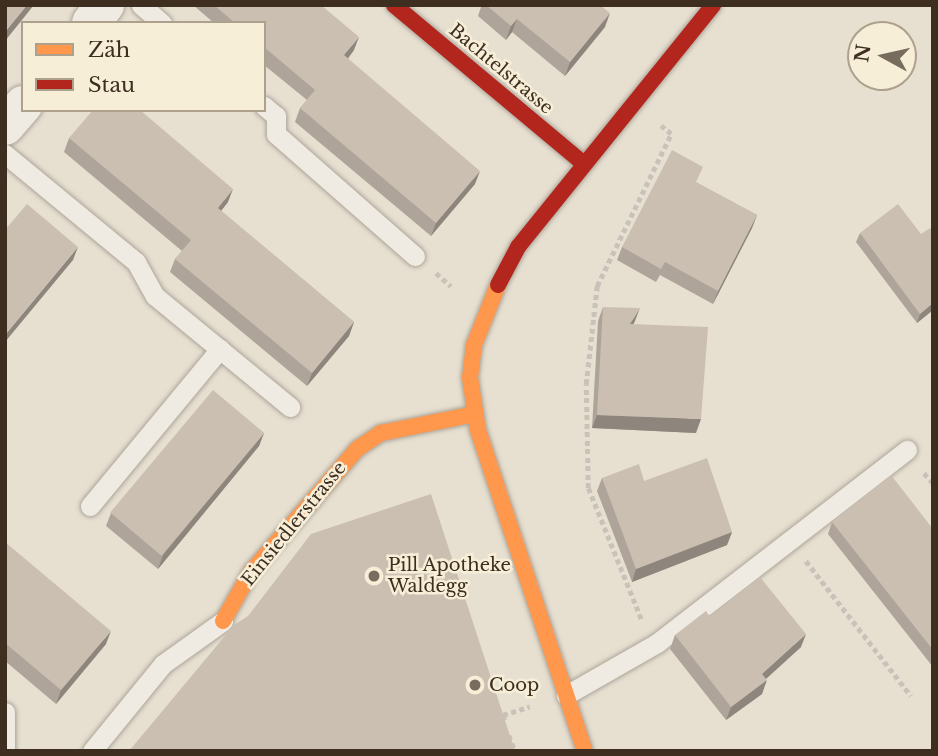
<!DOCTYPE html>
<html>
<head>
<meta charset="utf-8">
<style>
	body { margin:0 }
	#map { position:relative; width:938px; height:756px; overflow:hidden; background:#e7e0d1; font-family:"Libre Baskerville",serif }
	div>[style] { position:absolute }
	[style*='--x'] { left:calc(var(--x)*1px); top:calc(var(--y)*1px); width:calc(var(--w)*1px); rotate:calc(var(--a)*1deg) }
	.path>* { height:4.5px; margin-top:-2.25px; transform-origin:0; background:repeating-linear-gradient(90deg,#c8c2b9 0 5px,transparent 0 8.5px) }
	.roads { filter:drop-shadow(0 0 2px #ada599) drop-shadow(0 0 2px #ada599) }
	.lane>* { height:19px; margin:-9.5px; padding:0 9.5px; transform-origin:9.5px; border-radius:9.5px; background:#efebe3 }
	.street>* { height:38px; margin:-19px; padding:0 19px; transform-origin:19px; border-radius:19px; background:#efebe3 }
	.slow>* { height:16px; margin:-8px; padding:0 8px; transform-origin:8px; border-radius:8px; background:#ff974d }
	.jam>* { height:16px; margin:-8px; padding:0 8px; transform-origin:8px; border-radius:8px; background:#b3261e }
	.wall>* { inset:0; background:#afa499 }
	.shaded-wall>* { inset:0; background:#8e867d }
	.building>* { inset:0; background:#cbbfb2; transform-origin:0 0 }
	.dots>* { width:19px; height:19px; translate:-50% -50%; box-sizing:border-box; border:4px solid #f7eed8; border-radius:50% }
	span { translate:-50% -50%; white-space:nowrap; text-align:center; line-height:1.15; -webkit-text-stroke:5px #f7eed8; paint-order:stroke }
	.street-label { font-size:18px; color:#3d2e20 }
	.poi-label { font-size:18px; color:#3d2e20 }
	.left { translate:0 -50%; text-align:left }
	.frame { position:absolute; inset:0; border:7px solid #3d2e20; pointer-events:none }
	.legend { position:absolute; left:21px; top:21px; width:245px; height:91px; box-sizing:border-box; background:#f7eed8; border:2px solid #ada18e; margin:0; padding:9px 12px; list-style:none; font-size:21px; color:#3d2e20 }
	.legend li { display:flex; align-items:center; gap:14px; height:35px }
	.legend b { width:35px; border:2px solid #ada18e }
	.north { position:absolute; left:847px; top:21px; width:70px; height:70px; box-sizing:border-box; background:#f7eed8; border:2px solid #ada18e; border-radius:50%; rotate:278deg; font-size:19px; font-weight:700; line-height:28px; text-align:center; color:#3d2e20 }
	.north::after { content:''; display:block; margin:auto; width:24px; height:32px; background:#786c5e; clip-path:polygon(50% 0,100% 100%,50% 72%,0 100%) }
</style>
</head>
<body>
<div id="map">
	<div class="path">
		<div style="--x:436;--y:273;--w:20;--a:41"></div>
		<div style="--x:924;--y:473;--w:13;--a:48"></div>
		<div style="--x:806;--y:561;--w:171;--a:52.1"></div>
		<div style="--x:641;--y:619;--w:141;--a:-112"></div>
		<div style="--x:588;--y:488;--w:104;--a:-91.1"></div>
		<div style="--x:586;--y:384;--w:99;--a:-83.6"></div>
		<div style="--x:597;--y:286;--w:169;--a:-64"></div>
		<div style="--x:671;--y:134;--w:13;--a:-141"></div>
		<div style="--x:504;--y:720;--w:5;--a:-101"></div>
		<div style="--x:503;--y:715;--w:28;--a:-18"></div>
		<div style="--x:509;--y:735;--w:17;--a:69"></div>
	</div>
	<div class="roads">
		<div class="lane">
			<div style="--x:141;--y:5;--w:28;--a:41"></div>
			<div style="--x:264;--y:106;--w:16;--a:40"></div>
			<div style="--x:276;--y:116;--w:18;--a:90"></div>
			<div style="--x:276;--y:134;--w:185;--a:41.3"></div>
			<div style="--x:5;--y:154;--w:170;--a:39.5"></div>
			<div style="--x:136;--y:262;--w:39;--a:61"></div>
			<div style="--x:155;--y:296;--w:175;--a:39.4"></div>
			<div style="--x:90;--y:506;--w:204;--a:-50.4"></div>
			<div style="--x:566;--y:695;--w:105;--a:-29.7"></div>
			<div style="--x:657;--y:643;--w:316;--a:-37.7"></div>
			<div style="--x:5;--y:712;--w:39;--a:90"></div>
			<div style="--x:92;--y:751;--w:112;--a:-50.8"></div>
			<div style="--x:163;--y:664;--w:74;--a:-35.6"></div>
		</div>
		<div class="street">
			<div style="--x:91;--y:23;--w:23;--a:-52"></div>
			<div style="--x:5;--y:126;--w:28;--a:-49"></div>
		</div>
		<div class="slow">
			<div style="--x:498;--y:285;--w:65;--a:111.8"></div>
			<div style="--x:474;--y:345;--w:33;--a:97"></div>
			<div style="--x:470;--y:378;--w:53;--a:81.3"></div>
			<div style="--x:478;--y:430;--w:338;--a:71.6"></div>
			<div style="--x:223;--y:621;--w:56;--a:-60.3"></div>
			<div style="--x:251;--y:572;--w:162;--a:-49.2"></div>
			<div style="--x:357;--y:449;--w:29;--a:-34"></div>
			<div style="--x:381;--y:433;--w:96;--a:-11.4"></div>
		</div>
		<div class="jam">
			<div style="--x:394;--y:5;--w:246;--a:39.9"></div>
			<div style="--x:498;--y:285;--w:43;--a:-62.2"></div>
			<div style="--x:518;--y:247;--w:311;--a:-51.1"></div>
		</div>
	</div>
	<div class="wall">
		<div style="clip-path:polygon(193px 5px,321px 5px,354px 50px,348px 59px,475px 184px,431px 236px,295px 122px,300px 108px,307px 100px,264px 65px,264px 23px,214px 23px)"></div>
		<div style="clip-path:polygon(480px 5px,600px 5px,605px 27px,565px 76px,512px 32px,506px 40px,478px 16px,481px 7px)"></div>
		<div style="clip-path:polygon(69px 138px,228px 202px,221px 211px,354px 322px,349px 336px,307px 386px,170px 272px,175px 259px,182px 251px,64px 152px)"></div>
		<div style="clip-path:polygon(697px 183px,757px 215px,752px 228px,713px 304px,660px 275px,656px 282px,617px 260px,622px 247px)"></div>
		<div style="clip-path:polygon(933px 232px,933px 310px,917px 323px,856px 242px,860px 233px,921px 234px)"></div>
		<div style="clip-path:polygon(603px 307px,635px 321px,633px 325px,696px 433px,592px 428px,598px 321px)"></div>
		<div style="clip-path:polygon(264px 433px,259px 446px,158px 569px,106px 526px,111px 513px)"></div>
		<div style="clip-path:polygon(602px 478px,644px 481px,732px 532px,727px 545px,632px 582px,597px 491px)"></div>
		<div style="clip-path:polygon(832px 522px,933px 529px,933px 667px,828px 534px)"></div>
		<div style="clip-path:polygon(5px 542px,106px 644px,56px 704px,5px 661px)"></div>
		<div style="clip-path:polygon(710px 617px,801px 647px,766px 679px,762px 694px,726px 720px,670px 649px,675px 635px)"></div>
	</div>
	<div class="shaded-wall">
		<div style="clip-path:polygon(27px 5px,34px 5px,5px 41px,5px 32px)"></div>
		<div style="clip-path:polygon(610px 13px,605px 27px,565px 76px,570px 62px)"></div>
		<div style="clip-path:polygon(517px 19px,512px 32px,506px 40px,511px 26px)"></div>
		<div style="clip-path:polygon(359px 37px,354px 50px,339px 69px,344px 55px)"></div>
		<div style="clip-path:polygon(480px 171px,475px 184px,431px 236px,436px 223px)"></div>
		<div style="clip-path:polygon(233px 189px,228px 202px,213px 221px,218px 208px)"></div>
		<div style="clip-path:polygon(757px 215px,752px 228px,713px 304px,718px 291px)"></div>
		<div style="clip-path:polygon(78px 247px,73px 260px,5px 342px,5px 335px)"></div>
		<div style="clip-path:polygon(933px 303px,933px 310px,917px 323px,920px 314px)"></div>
		<div style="clip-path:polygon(640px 308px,635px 321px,625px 338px,630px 324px)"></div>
		<div style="clip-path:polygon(354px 322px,349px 336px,307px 386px,312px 373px)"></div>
		<div style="clip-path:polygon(597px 415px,701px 419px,696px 433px,592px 428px)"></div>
		<div style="clip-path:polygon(264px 433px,259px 446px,158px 569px,163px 555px)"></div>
		<div style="clip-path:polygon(732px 532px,727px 545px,632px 582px,636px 569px)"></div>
		<div style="clip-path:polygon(111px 631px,106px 644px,56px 704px,61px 690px)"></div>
		<div style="clip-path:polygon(806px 634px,801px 647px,757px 687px,762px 674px)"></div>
		<div style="clip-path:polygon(767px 680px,762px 694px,726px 720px,731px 707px)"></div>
	</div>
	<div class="building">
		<div style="clip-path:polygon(5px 5px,27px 5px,5px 32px)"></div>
		<div style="clip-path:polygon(214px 5px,321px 5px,359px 37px,344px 55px,480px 171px,436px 223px,300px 108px,315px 90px,264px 47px,264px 23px,235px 23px)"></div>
		<div style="clip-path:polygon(486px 5px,600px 5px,610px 13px,570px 62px,517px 19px,511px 26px)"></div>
		<div style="clip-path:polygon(93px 110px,140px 110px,233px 189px,218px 208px,354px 322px,312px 373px,175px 259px,191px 240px,69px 138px)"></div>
		<div style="clip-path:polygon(672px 150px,703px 167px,696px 182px,757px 215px,718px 291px,665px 262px,661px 269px,622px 247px)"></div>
		<div style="clip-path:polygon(27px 204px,78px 247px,5px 335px,5px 230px)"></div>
		<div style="clip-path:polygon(898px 204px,921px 234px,930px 228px,933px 232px,933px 303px,920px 314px,860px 233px)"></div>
		<div style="clip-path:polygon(603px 307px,640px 308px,630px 324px,708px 327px,701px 419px,597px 415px)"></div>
		<div style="left:213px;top:390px;width:67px;height:160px;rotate:40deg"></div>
		<div style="clip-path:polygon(707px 458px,732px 532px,636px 569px,602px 478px,639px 464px,644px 481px)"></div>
		<div style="clip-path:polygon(891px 475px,933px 529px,933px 650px,832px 522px)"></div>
		<div style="clip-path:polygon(431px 494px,515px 751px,129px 751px,234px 625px,248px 616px,311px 534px)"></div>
		<div style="clip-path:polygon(5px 542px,111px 631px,61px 690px,5px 643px)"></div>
		<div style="clip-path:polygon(760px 577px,806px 634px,762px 674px,767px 680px,731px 707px,675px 635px,706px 611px,710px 617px)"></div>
	</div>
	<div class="dots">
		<div style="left:374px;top:576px;background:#786c5e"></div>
		<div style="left:475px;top:685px;background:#786c5e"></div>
	</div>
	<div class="street-label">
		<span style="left:501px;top:69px;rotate:40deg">Bachtelstrasse</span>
		<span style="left:294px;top:524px;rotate:-51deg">Einsiedlerstrasse</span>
	</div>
	<div class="poi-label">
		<span class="left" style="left:388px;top:576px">Pill Apotheke<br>Waldegg</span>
		<span class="left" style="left:489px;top:685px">Coop</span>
	</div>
	<div class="frame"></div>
	<ul class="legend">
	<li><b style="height:9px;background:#ff974d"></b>Zäh</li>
	<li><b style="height:9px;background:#b3261e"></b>Stau</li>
	</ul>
	<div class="north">N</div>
</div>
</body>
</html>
